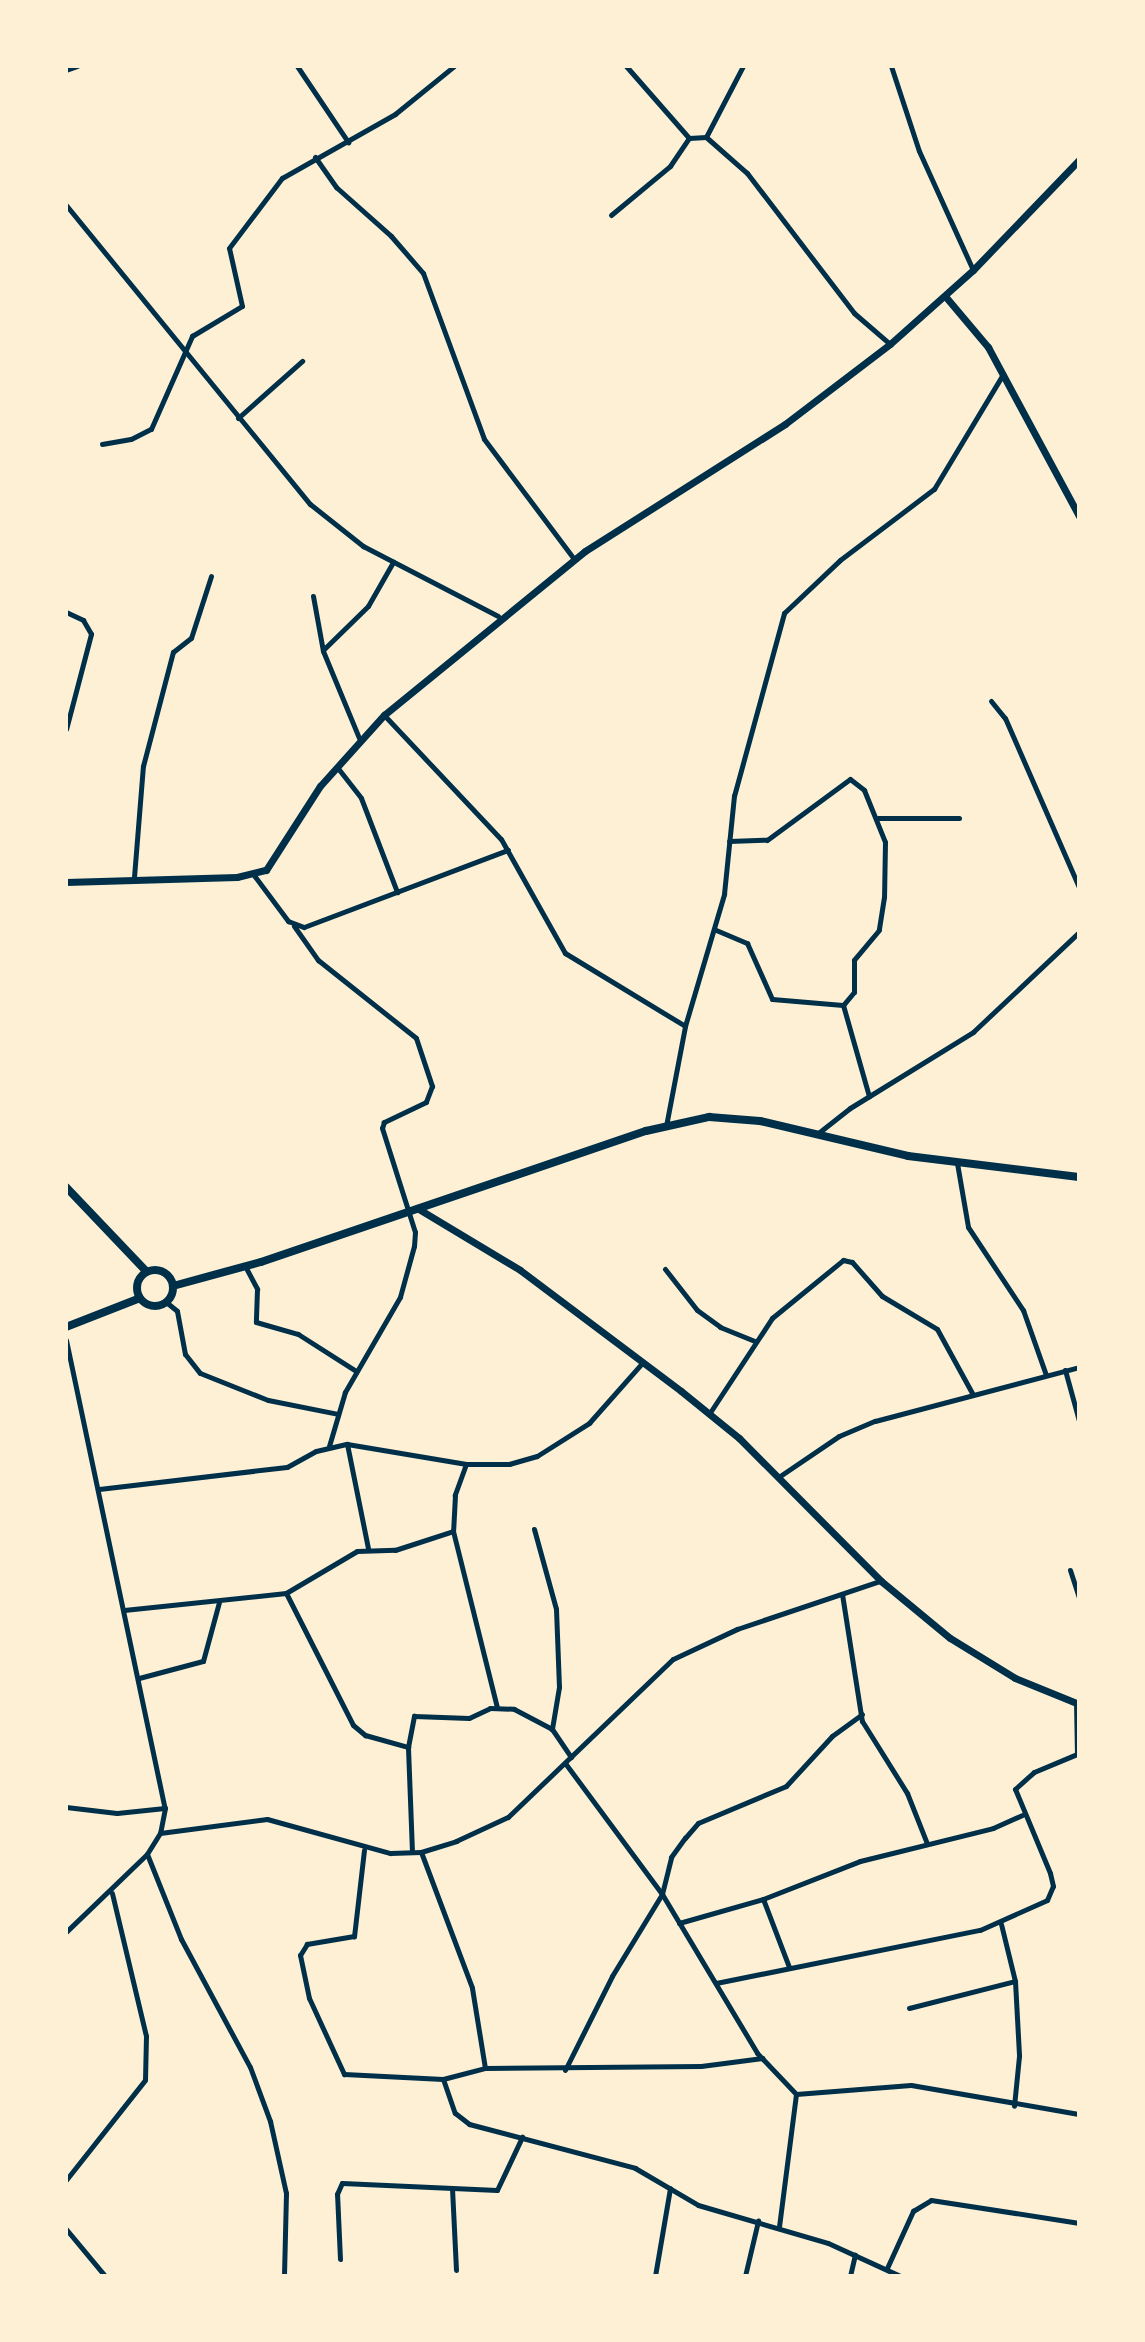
<!DOCTYPE html>
<html>
<head>
<meta charset="utf-8">
<style>
	body { margin:0 }
	#map { position:relative; width:1145px; height:2342px; overflow:hidden; background:#fdf0d5; font-family:Raleway,sans-serif }
	div>[style] { position:absolute }
	[style*='--x'] { left:calc(var(--x)*1px); top:calc(var(--y)*1px); width:calc(var(--w)*1px); rotate:calc(var(--a)*1deg) }
	.minor>* { height:5px; margin:-2.5px; padding:0 2.5px; transform-origin:2.5px; border-radius:2.5px; background:#003049 }
	.tertiary>* { height:7px; margin:-3.5px; padding:0 3.5px; transform-origin:3.5px; border-radius:3.5px; background:#003049 }
	.secondary>* { height:8px; margin:-4px; padding:0 4px; transform-origin:4px; border-radius:4px; background:#003049 }
	.secondary>.ring { margin:-4px; padding:0; box-sizing:content-box; background:none; border:8px solid #003049; border-radius:50% }
	span { translate:-50% -50%; white-space:nowrap; text-align:center; line-height:1.15; -webkit-text-stroke:7px #fdf0d5; paint-order:stroke }
	.frame { position:absolute; inset:0; border:68px solid #fdf0d5; pointer-events:none }
</style>
</head>
<body>
<div id="map">
	<div class="minor">
		<div style="--x:297;--y:66;--w:92;--a:56.1"></div>
		<div style="--x:626;--y:66;--w:96;--a:48.8"></div>
		<div style="--x:891;--y:66;--w:89;--a:71.8"></div>
		<div style="--x:919;--y:151;--w:131;--a:65.6"></div>
		<div style="--x:66;--y:70;--w:12;--a:-20"></div>
		<div style="--x:706;--y:137;--w:80;--a:-62.5"></div>
		<div style="--x:315;--y:157;--w:37;--a:55"></div>
		<div style="--x:336;--y:187;--w:74;--a:41.7"></div>
		<div style="--x:391;--y:236;--w:49;--a:49.1"></div>
		<div style="--x:423;--y:273;--w:177;--a:69.8"></div>
		<div style="--x:484;--y:439;--w:150;--a:53.1"></div>
		<div style="--x:66;--y:205;--w:386;--a:50.8"></div>
		<div style="--x:310;--y:504;--w:68;--a:38.4"></div>
		<div style="--x:363;--y:546;--w:152;--a:27.4"></div>
		<div style="--x:611;--y:215;--w:77;--a:-39.7"></div>
		<div style="--x:670;--y:166;--w:34;--a:-56"></div>
		<div style="--x:689;--y:138;--w:17;--a:-3"></div>
		<div style="--x:706;--y:137;--w:55;--a:41.3"></div>
		<div style="--x:747;--y:173;--w:176;--a:52.6"></div>
		<div style="--x:854;--y:313;--w:48;--a:40.7"></div>
		<div style="--x:238;--y:418;--w:86;--a:-41.7"></div>
		<div style="--x:102;--y:444;--w:29;--a:-10"></div>
		<div style="--x:131;--y:439;--w:22;--a:-27"></div>
		<div style="--x:151;--y:429;--w:102;--a:-66.2"></div>
		<div style="--x:192;--y:336;--w:58;--a:-31"></div>
		<div style="--x:242;--y:306;--w:59;--a:-102.6"></div>
		<div style="--x:229;--y:248;--w:88;--a:-52.9"></div>
		<div style="--x:282;--y:178;--w:130;--a:-29.5"></div>
		<div style="--x:395;--y:114;--w:76;--a:-39.1"></div>
		<div style="--x:313;--y:596;--w:56;--a:79.7"></div>
		<div style="--x:323;--y:651;--w:94;--a:67.5"></div>
		<div style="--x:66;--y:612;--w:19;--a:25"></div>
		<div style="--x:83;--y:620;--w:16;--a:60"></div>
		<div style="--x:91;--y:634;--w:98;--a:104.7"></div>
		<div style="--x:323;--y:650;--w:63;--a:-44.4"></div>
		<div style="--x:368;--y:606;--w:51;--a:-60.4"></div>
		<div style="--x:991;--y:701;--w:22;--a:51"></div>
		<div style="--x:1005;--y:718;--w:184;--a:66.4"></div>
		<div style="--x:384;--y:715;--w:170;--a:46.7"></div>
		<div style="--x:501;--y:839;--w:131;--a:60.7"></div>
		<div style="--x:565;--y:953;--w:140;--a:31.3"></div>
		<div style="--x:337;--y:767;--w:39;--a:52"></div>
		<div style="--x:361;--y:798;--w:101;--a:69"></div>
		<div style="--x:878;--y:818;--w:81;--a:0"></div>
		<div style="--x:729;--y:841;--w:38;--a:-2"></div>
		<div style="--x:767;--y:840;--w:103;--a:-36.3"></div>
		<div style="--x:850;--y:779;--w:18;--a:38"></div>
		<div style="--x:864;--y:790;--w:56;--a:68"></div>
		<div style="--x:885;--y:842;--w:55;--a:91"></div>
		<div style="--x:884;--y:897;--w:33;--a:99"></div>
		<div style="--x:879;--y:930;--w:39;--a:130"></div>
		<div style="--x:854;--y:960;--w:32;--a:90"></div>
		<div style="--x:854;--y:992;--w:17;--a:130"></div>
		<div style="--x:253;--y:874;--w:59;--a:53.3"></div>
		<div style="--x:288;--y:921;--w:17;--a:21"></div>
		<div style="--x:304;--y:927;--w:218;--a:-20.7"></div>
		<div style="--x:134;--y:877;--w:111;--a:-85.4"></div>
		<div style="--x:143;--y:766;--w:118;--a:-75.3"></div>
		<div style="--x:173;--y:652;--w:23;--a:-38"></div>
		<div style="--x:191;--y:638;--w:65;--a:-72.1"></div>
		<div style="--x:294;--y:926;--w:42;--a:54.8"></div>
		<div style="--x:318;--y:960;--w:125;--a:38.5"></div>
		<div style="--x:416;--y:1038;--w:51;--a:71.6"></div>
		<div style="--x:432;--y:1086;--w:17;--a:111"></div>
		<div style="--x:426;--y:1102;--w:47;--a:154.5"></div>
		<div style="--x:384;--y:1122;--w:6;--a:108"></div>
		<div style="--x:382;--y:1128;--w:109;--a:72.4"></div>
		<div style="--x:415;--y:1232;--w:14;--a:94"></div>
		<div style="--x:414;--y:1246;--w:53;--a:105.4"></div>
		<div style="--x:400;--y:1297;--w:110;--a:120.1"></div>
		<div style="--x:345;--y:1392;--w:56;--a:106.5"></div>
		<div style="--x:716;--y:930;--w:34;--a:23"></div>
		<div style="--x:747;--y:943;--w:61;--a:65.9"></div>
		<div style="--x:772;--y:999;--w:71;--a:4.8"></div>
		<div style="--x:843;--y:1005;--w:95;--a:74.1"></div>
		<div style="--x:666;--y:1126;--w:102;--a:-79.2"></div>
		<div style="--x:685;--y:1026;--w:138;--a:-73.5"></div>
		<div style="--x:724;--y:894;--w:99;--a:-84.2"></div>
		<div style="--x:734;--y:796;--w:190;--a:-74.7"></div>
		<div style="--x:784;--y:613;--w:77;--a:-43.4"></div>
		<div style="--x:840;--y:560;--w:118;--a:-37.1"></div>
		<div style="--x:934;--y:489;--w:132;--a:-59"></div>
		<div style="--x:817;--y:1134;--w:42;--a:-38.2"></div>
		<div style="--x:850;--y:1108;--w:145;--a:-31.7"></div>
		<div style="--x:973;--y:1032;--w:146;--a:-43.3"></div>
		<div style="--x:957;--y:1163;--w:65;--a:80.2"></div>
		<div style="--x:968;--y:1227;--w:100;--a:56.5"></div>
		<div style="--x:1023;--y:1310;--w:69;--a:70.5"></div>
		<div style="--x:245;--y:1266;--w:26;--a:62"></div>
		<div style="--x:257;--y:1289;--w:33;--a:92"></div>
		<div style="--x:256;--y:1322;--w:44;--a:15.9"></div>
		<div style="--x:298;--y:1334;--w:69;--a:32.5"></div>
		<div style="--x:665;--y:1269;--w:52;--a:52"></div>
		<div style="--x:697;--y:1310;--w:29;--a:36"></div>
		<div style="--x:720;--y:1327;--w:38;--a:22"></div>
		<div style="--x:166;--y:1302;--w:14;--a:39"></div>
		<div style="--x:177;--y:1311;--w:44;--a:79.5"></div>
		<div style="--x:185;--y:1354;--w:24;--a:52"></div>
		<div style="--x:200;--y:1373;--w:73;--a:21.7"></div>
		<div style="--x:268;--y:1400;--w:71;--a:11.3"></div>
		<div style="--x:66;--y:1340;--w:478;--a:78.1"></div>
		<div style="--x:165;--y:1808;--w:25;--a:101"></div>
		<div style="--x:160;--y:1833;--w:25;--a:122"></div>
		<div style="--x:147;--y:1854;--w:112;--a:136.1"></div>
		<div style="--x:1065;--y:1370;--w:53;--a:74.6"></div>
		<div style="--x:709;--y:1414;--w:115;--a:-56.7"></div>
		<div style="--x:772;--y:1318;--w:92;--a:-39.2"></div>
		<div style="--x:843;--y:1260;--w:9;--a:13"></div>
		<div style="--x:852;--y:1262;--w:45;--a:48.6"></div>
		<div style="--x:882;--y:1296;--w:64;--a:31"></div>
		<div style="--x:937;--y:1329;--w:73;--a:61.3"></div>
		<div style="--x:347;--y:1444;--w:106;--a:78.6"></div>
		<div style="--x:466;--y:1464;--w:33;--a:110"></div>
		<div style="--x:455;--y:1495;--w:36;--a:93"></div>
		<div style="--x:453;--y:1531;--w:181;--a:76"></div>
		<div style="--x:780;--y:1476;--w:71;--a:-34.1"></div>
		<div style="--x:839;--y:1436;--w:39;--a:-23"></div>
		<div style="--x:875;--y:1421;--w:211;--a:-14.8"></div>
		<div style="--x:99;--y:1489;--w:189;--a:-6.7"></div>
		<div style="--x:287;--y:1467;--w:33;--a:-29"></div>
		<div style="--x:316;--y:1451;--w:32;--a:-13"></div>
		<div style="--x:347;--y:1444;--w:121;--a:9.5"></div>
		<div style="--x:466;--y:1464;--w:43;--a:0"></div>
		<div style="--x:509;--y:1464;--w:29;--a:-16"></div>
		<div style="--x:537;--y:1456;--w:62;--a:-32.4"></div>
		<div style="--x:589;--y:1423;--w:81;--a:-48.5"></div>
		<div style="--x:534;--y:1529;--w:83;--a:74.6"></div>
		<div style="--x:556;--y:1609;--w:78;--a:87.8"></div>
		<div style="--x:559;--y:1687;--w:43;--a:99.5"></div>
		<div style="--x:1070;--y:1570;--w:29;--a:72"></div>
		<div style="--x:286;--y:1593;--w:148;--a:63.1"></div>
		<div style="--x:353;--y:1725;--w:16;--a:40"></div>
		<div style="--x:365;--y:1735;--w:45;--a:15.6"></div>
		<div style="--x:842;--y:1594;--w:129;--a:81.1"></div>
		<div style="--x:862;--y:1721;--w:85;--a:58"></div>
		<div style="--x:907;--y:1793;--w:52;--a:68.4"></div>
		<div style="--x:124;--y:1610;--w:163;--a:-6"></div>
		<div style="--x:286;--y:1593;--w:82;--a:-30.6"></div>
		<div style="--x:357;--y:1551;--w:38;--a:-2"></div>
		<div style="--x:395;--y:1550;--w:61;--a:-18.1"></div>
		<div style="--x:139;--y:1678;--w:66;--a:-14.9"></div>
		<div style="--x:203;--y:1661;--w:61;--a:-74.8"></div>
		<div style="--x:565;--y:1763;--w:163;--a:53.5"></div>
		<div style="--x:662;--y:1894;--w:185;--a:59.1"></div>
		<div style="--x:757;--y:2053;--w:57;--a:46.4"></div>
		<div style="--x:796;--y:2094;--w:133;--a:97.3"></div>
		<div style="--x:66;--y:1807;--w:51;--a:6.7"></div>
		<div style="--x:117;--y:1813;--w:48;--a:-5.9"></div>
		<div style="--x:160;--y:1833;--w:108;--a:-7.5"></div>
		<div style="--x:267;--y:1819;--w:128;--a:15.5"></div>
		<div style="--x:390;--y:1853;--w:31;--a:-2"></div>
		<div style="--x:421;--y:1852;--w:37;--a:-17"></div>
		<div style="--x:456;--y:1841;--w:57;--a:-24.8"></div>
		<div style="--x:508;--y:1817;--w:228;--a:-43.8"></div>
		<div style="--x:673;--y:1659;--w:71;--a:-25.1"></div>
		<div style="--x:737;--y:1629;--w:151;--a:-18.6"></div>
		<div style="--x:364;--y:1850;--w:87;--a:96.6"></div>
		<div style="--x:354;--y:1936;--w:48;--a:170.3"></div>
		<div style="--x:307;--y:1944;--w:13;--a:122"></div>
		<div style="--x:300;--y:1955;--w:44;--a:78.2"></div>
		<div style="--x:309;--y:1998;--w:84;--a:65.3"></div>
		<div style="--x:344;--y:2074;--w:99;--a:2.9"></div>
		<div style="--x:443;--y:2079;--w:43;--a:-14.7"></div>
		<div style="--x:485;--y:2068;--w:216;--a:-0.5"></div>
		<div style="--x:701;--y:2066;--w:62;--a:-7.5"></div>
		<div style="--x:412;--y:1852;--w:105;--a:-92.2"></div>
		<div style="--x:408;--y:1747;--w:32;--a:-79"></div>
		<div style="--x:414;--y:1716;--w:55;--a:2.1"></div>
		<div style="--x:469;--y:1718;--w:23;--a:-25"></div>
		<div style="--x:490;--y:1708;--w:24;--a:2"></div>
		<div style="--x:514;--y:1709;--w:43;--a:27.8"></div>
		<div style="--x:552;--y:1729;--w:34;--a:56"></div>
		<div style="--x:421;--y:1852;--w:145;--a:69.4"></div>
		<div style="--x:472;--y:1988;--w:81;--a:80.8"></div>
		<div style="--x:147;--y:1854;--w:92;--a:68.2"></div>
		<div style="--x:181;--y:1939;--w:145;--a:61.7"></div>
		<div style="--x:250;--y:2067;--w:58;--a:69.7"></div>
		<div style="--x:270;--y:2121;--w:74;--a:77.5"></div>
		<div style="--x:286;--y:2193;--w:83;--a:91.4"></div>
		<div style="--x:763;--y:1899;--w:73;--a:69.1"></div>
		<div style="--x:679;--y:1923;--w:87;--a:-15.9"></div>
		<div style="--x:763;--y:1899;--w:104;--a:-21.4"></div>
		<div style="--x:860;--y:1861;--w:137;--a:-13.9"></div>
		<div style="--x:993;--y:1828;--w:32;--a:-24"></div>
		<div style="--x:1001;--y:1924;--w:59;--a:76.2"></div>
		<div style="--x:1015;--y:1981;--w:75;--a:86.9"></div>
		<div style="--x:1019;--y:2056;--w:50;--a:95.7"></div>
		<div style="--x:716;--y:1983;--w:269;--a:-11.4"></div>
		<div style="--x:980;--y:1930;--w:73;--a:-24.1"></div>
		<div style="--x:1047;--y:1900;--w:15;--a:-67"></div>
		<div style="--x:1053;--y:1886;--w:13;--a:-103"></div>
		<div style="--x:1050;--y:1873;--w:91;--a:-112.6"></div>
		<div style="--x:1015;--y:1789;--w:25;--a:-42"></div>
		<div style="--x:1034;--y:1772;--w:47;--a:-22.7"></div>
		<div style="--x:1077;--y:1754;--w:51;--a:-91.1"></div>
		<div style="--x:909;--y:2008;--w:109;--a:-14.3"></div>
		<div style="--x:565;--y:2070;--w:105;--a:-63.4"></div>
		<div style="--x:612;--y:1976;--w:96;--a:-58.6"></div>
		<div style="--x:662;--y:1894;--w:38;--a:-76"></div>
		<div style="--x:671;--y:1857;--w:24;--a:-54"></div>
		<div style="--x:685;--y:1838;--w:20;--a:-49"></div>
		<div style="--x:698;--y:1823;--w:95;--a:-22.8"></div>
		<div style="--x:786;--y:1786;--w:68;--a:-47.4"></div>
		<div style="--x:832;--y:1736;--w:37;--a:-36"></div>
		<div style="--x:443;--y:2079;--w:36;--a:71"></div>
		<div style="--x:455;--y:2113;--w:18;--a:38"></div>
		<div style="--x:469;--y:2124;--w:172;--a:14.8"></div>
		<div style="--x:635;--y:2168;--w:73;--a:30.4"></div>
		<div style="--x:698;--y:2205;--w:135;--a:16.3"></div>
		<div style="--x:828;--y:2243;--w:79;--a:24.6"></div>
		<div style="--x:796;--y:2094;--w:115;--a:-4.5"></div>
		<div style="--x:911;--y:2085;--w:170;--a:9.8"></div>
		<div style="--x:66;--y:2180;--w:127;--a:-51.7"></div>
		<div style="--x:145;--y:2080;--w:44;--a:-88.7"></div>
		<div style="--x:146;--y:2036;--w:147;--a:-103.4"></div>
		<div style="--x:452;--y:2188;--w:82;--a:87.2"></div>
		<div style="--x:66;--y:2229;--w:61;--a:50.3"></div>
		<div style="--x:340;--y:2259;--w:65;--a:-92.6"></div>
		<div style="--x:337;--y:2194;--w:12;--a:-66"></div>
		<div style="--x:342;--y:2183;--w:155;--a:2.6"></div>
		<div style="--x:497;--y:2190;--w:59;--a:-64.7"></div>
		<div style="--x:887;--y:2268;--w:63;--a:-65.5"></div>
		<div style="--x:913;--y:2211;--w:21;--a:-31"></div>
		<div style="--x:931;--y:2200;--w:150;--a:8.8"></div>
		<div style="--x:655;--y:2276;--w:89;--a:-80.3"></div>
		<div style="--x:745;--y:2276;--w:57;--a:-76.7"></div>
		<div style="--x:850;--y:2276;--w:22;--a:-77"></div>
	</div>
	<div class="tertiary">
		<div style="--x:945;--y:296;--w:67;--a:49.9"></div>
		<div style="--x:988;--y:347;--w:192;--a:61.7"></div>
		<div style="--x:66;--y:882;--w:171;--a:-1.7"></div>
		<div style="--x:237;--y:877;--w:30;--a:-14"></div>
		<div style="--x:266;--y:870;--w:100;--a:-57.3"></div>
		<div style="--x:320;--y:786;--w:96;--a:-48"></div>
		<div style="--x:384;--y:715;--w:259;--a:-39.2"></div>
		<div style="--x:585;--y:551;--w:237;--a:-32.4"></div>
		<div style="--x:785;--y:424;--w:132;--a:-37.3"></div>
		<div style="--x:890;--y:344;--w:111;--a:-41.7"></div>
		<div style="--x:973;--y:270;--w:153;--a:-46.1"></div>
		<div style="--x:417;--y:1208;--w:120;--a:31"></div>
		<div style="--x:520;--y:1270;--w:201;--a:36.9"></div>
		<div style="--x:681;--y:1391;--w:75;--a:39"></div>
		<div style="--x:739;--y:1438;--w:202;--a:45.2"></div>
		<div style="--x:881;--y:1581;--w:89;--a:39.6"></div>
		<div style="--x:950;--y:1638;--w:76;--a:31.6"></div>
		<div style="--x:1015;--y:1678;--w:69;--a:22.1"></div>
	</div>
	<div class="secondary">
		<div style="--x:66;--y:1187;--w:117;--a:46.4"></div>
		<div class="ring" style="left:137px;top:1270px;width:28px;height:28px"></div>
		<div style="--x:173;--y:1286;--w:91;--a:-15.3"></div>
		<div style="--x:261;--y:1262;--w:407;--a:-18.8"></div>
		<div style="--x:646;--y:1131;--w:65;--a:-12.5"></div>
		<div style="--x:709;--y:1117;--w:51;--a:4.5"></div>
		<div style="--x:760;--y:1121;--w:152;--a:13.3"></div>
		<div style="--x:908;--y:1156;--w:172;--a:7"></div>
		<div style="--x:66;--y:1327;--w:79;--a:-21.4"></div>
	</div>
	<div class="frame"></div>
</div>
</body>
</html>
